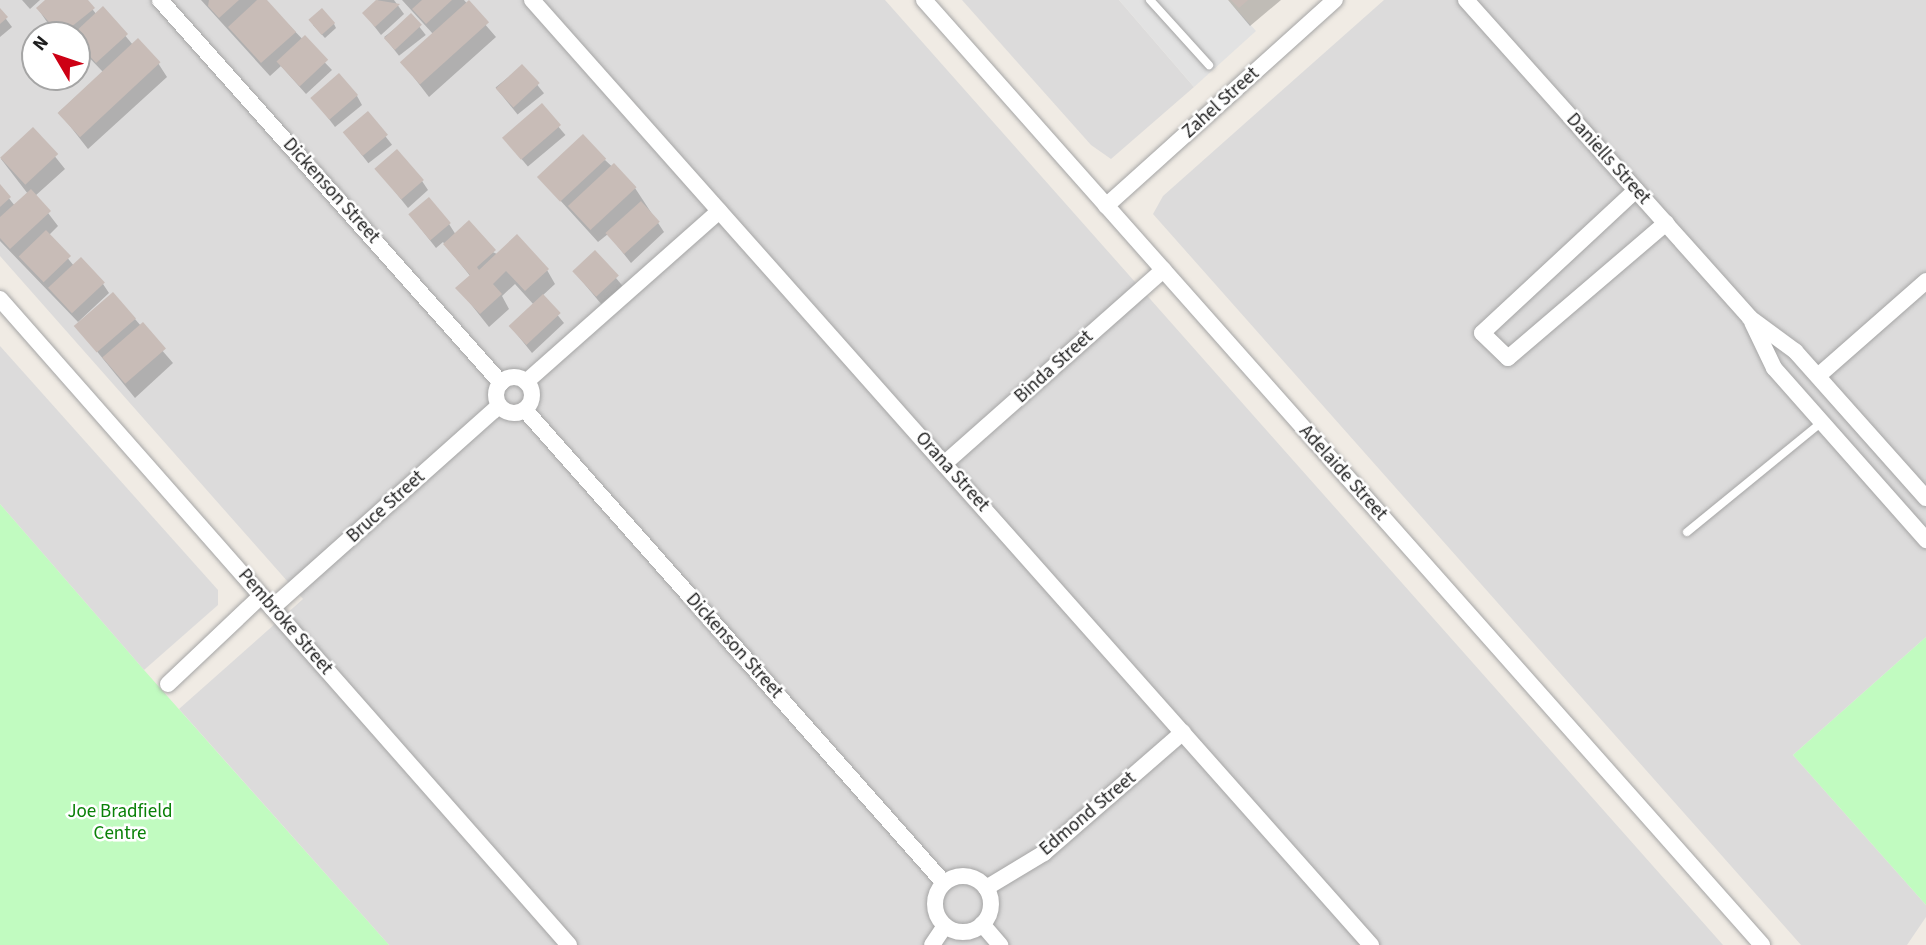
<!DOCTYPE html>
<html>
<head>
<meta charset="utf-8">
<style>
	body { margin:0 }
	#map { position:relative; width:1926px; height:945px; overflow:hidden; background:#f0ebe4; font-family:"Source Sans 3",sans-serif }
	div>[style] { position:absolute }
	[style*='--x'] { left:calc(var(--x)*1px); top:calc(var(--y)*1px); width:calc(var(--w)*1px); rotate:calc(var(--a)*1deg) }
	.residential>* { inset:0; background:#dcdbdb }
	.park>* { inset:0; background:#c1fbc0 }
	.parking>* { inset:0; background:#e2e2e2 }
	.shadow>* { inset:0; background:#0003; transform-origin:0 0 }
	.building>* { inset:0; background:#c8bcb7; transform-origin:0 0 }
	.roads { filter:drop-shadow(0 0 2px #a5a5a5) drop-shadow(0 0 2px #a5a5a5) }
	.lane>* { height:8px; margin:-4px; padding:0 4px; transform-origin:4px; border-radius:4px; background:#fff }
	.street>* { height:16px; margin:-8px; padding:0 8px; transform-origin:8px; border-radius:8px; background:#fff }
	.street>.ring { margin:-8px; padding:0; box-sizing:content-box; background:none; border:16px solid #fff; border-radius:50% }
	span { translate:-50% -50%; white-space:nowrap; text-align:center; line-height:1.15; -webkit-text-stroke:5px #fff; paint-order:stroke }
	.street-label { font-size:19px; color:#1e1e1e }
	.park-label { font-size:19px; color:#0a8108 }
	.north { position:absolute; left:21px; top:21px; width:70px; height:70px; box-sizing:border-box; background:#fff; border:2px solid #a5a5a5; border-radius:50%; rotate:309deg; font-size:19px; font-weight:700; line-height:28px; text-align:center; color:#1e1e1e }
	.north::after { content:''; display:block; margin:auto; width:24px; height:32px; background:#cd0014; clip-path:polygon(50% 0,100% 100%,50% 72%,0 100%) }
</style>
</head>
<body>
<div id="map">
	<div class="residential">
		<div style="clip-path:polygon(evenodd,0 0,885px 0,1723px 945px,389px 945px,179px 709px,303px 599px,0 256px,0 0,35px 35px,77px 35px,77px 77px,35px 77px,35px 35px)"></div>
		<div style="clip-path:polygon(962px 0,1119px 0,1194px 87px,1111px 159px,1091px 145px)"></div>
		<div style="clip-path:polygon(1384px 0,1926px 0,1926px 637px,1793px 755px,1926px 905px,1926px 917px,1907px 945px,1801px 945px,1153px 214px,1163px 196px)"></div>
		<div style="clip-path:polygon(0 346px,218px 590px,218px 605px,144px 670px,0 504px)"></div>
	</div>
	<div class="park">
		<div style="clip-path:polygon(0 504px,144px 670px,389px 945px,0 945px)"></div>
		<div style="clip-path:polygon(1926px 637px,1926px 905px,1793px 755px)"></div>
	</div>
	<div class="parking">
		<div style="clip-path:polygon(1119px 0,1228px 0,1256px 31px,1194px 87px)"></div>
	</div>
	<div class="shadow">
		<div style="clip-path:polygon(22px 0,40px 0,30px 9px)"></div>
		<div style="clip-path:polygon(48px 0,85px 0,97px 15px,103px 9px,133px 45px,158px 63px,167px 77px,88px 149px,59px 112px,103px 72px,77px 45px,77px 35px,58px 35px,47px 22px,38px 9px)"></div>
		<div style="clip-path:polygon(201px 0,265px 0,332px 70px,306px 94px,281px 66px,270px 76px)"></div>
		<div style="clip-path:polygon(378px 0,394px 0,404px 14px,381px 35px,364px 13px)"></div>
		<div style="clip-path:polygon(402px 0,464px 0,496px 37px,429px 97px,402px 62px,433px 34px)"></div>
		<div style="clip-path:polygon(1228px 0,1281px 0,1250px 26px)"></div>
		<div style="clip-path:polygon(0 11px,12px 27px,0 37px)"></div>
		<div style="left:411px;top:16px;width:24px;height:34px;rotate:52deg"></div>
		<div style="clip-path:polygon(334px 24px,336px 28px,325px 38px,313px 25px)"></div>
		<div style="left:522px;top:66px;width:35px;height:34px;rotate:51deg"></div>
		<div style="clip-path:polygon(357px 96px,362px 105px,335px 127px,313px 98px)"></div>
		<div style="left:541px;top:106px;width:38px;height:49px;rotate:50deg"></div>
		<div style="left:368px;top:114px;width:39px;height:30px;rotate:52deg"></div>
		<div style="clip-path:polygon(33px 129px,65px 169px,35px 196px,58px 226px,49px 235px,74px 266px,103px 284px,109px 293px,78px 322px,0 241px,0 187px,15px 206px,28px 194px,1px 159px)"></div>
		<div style="clip-path:polygon(605px 160px,635px 188px,664px 232px,631px 263px,608px 234px,598px 242px,539px 177px)"></div>
		<div style="clip-path:polygon(377px 169px,422px 181px,428px 190px,408px 208px)"></div>
		<div style="clip-path:polygon(410px 215px,449px 224px,456px 235px,497px 254px,547px 270px,555px 284px,542px 296px,564px 323px,532px 353px,511px 327px,534px 305px,515px 284px,502px 296px,509px 309px,489px 327px,458px 288px,471px 277px,443px 242px,436px 248px)"></div>
		<div style="left:595px;top:253px;width:43px;height:28px;rotate:50deg"></div>
		<div style="clip-path:polygon(135px 319px,173px 363px,135px 398px,77px 327px)"></div>
	</div>
	<div class="building">
		<div style="clip-path:polygon(45px 0,88px 0,95px 8px,61px 35px,36px 8px)"></div>
		<div style="clip-path:polygon(209px 0,239px 0,219px 18px,208px 6px)"></div>
		<div style="clip-path:polygon(257px 0,267px 0,296px 32px,261px 63px,228px 27px)"></div>
		<div style="clip-path:polygon(376px 0,400px 4px,375px 27px,362px 13px)"></div>
		<div style="clip-path:polygon(422px 0,452px 0,426px 24px,412px 9px)"></div>
		<div style="left:469px;top:0;width:30px;height:93px;rotate:48deg"></div>
		<div style="clip-path:polygon(1231px 0,1248px 0,1239px 8px)"></div>
		<div style="clip-path:polygon(103px 6px,128px 34px,96px 63px,77px 42px,77px 35px,72px 35px)"></div>
		<div style="clip-path:polygon(0 8px,8px 17px,0 24px)"></div>
		<div style="left:322px;top:8px;width:20px;height:18px;rotate:49deg"></div>
		<div style="left:411px;top:13px;width:16px;height:37px;rotate:47deg"></div>
		<div style="left:305px;top:35px;width:34px;height:39px;rotate:47deg"></div>
		<div style="left:138px;top:38px;width:33px;height:110px;rotate:47deg"></div>
		<div style="left:522px;top:64px;width:26px;height:36px;rotate:47deg"></div>
		<div style="left:339px;top:73px;width:29px;height:38px;rotate:49deg"></div>
		<div style="left:542px;top:103px;width:29px;height:53px;rotate:49deg"></div>
		<div style="left:368px;top:111px;width:31px;height:33px;rotate:50deg"></div>
		<div style="left:33px;top:127px;width:37px;height:45px;rotate:47deg"></div>
		<div style="left:583px;top:134px;width:34px;height:63px;rotate:47deg"></div>
		<div style="left:397px;top:149px;width:41px;height:30px;rotate:49deg"></div>
		<div style="left:614px;top:163px;width:33px;height:63px;rotate:47deg"></div>
		<div style="clip-path:polygon(0 184px,11px 197px,0 207px)"></div>
		<div style="clip-path:polygon(31px 189px,51px 211px,10px 249px,0 238px,0 217px)"></div>
		<div style="left:429px;top:197px;width:34px;height:27px;rotate:50deg"></div>
		<div style="left:641px;top:201px;width:28px;height:48px;rotate:48deg"></div>
		<div style="clip-path:polygon(469px 220px,496px 250px,477px 267px,479px 270px,517px 234px,549px 269px,525px 291px,506px 271px,493px 284px,502px 294px,480px 314px,455px 288px,470px 275px,443px 244px)"></div>
		<div style="left:46px;top:230px;width:36px;height:38px;rotate:46deg"></div>
		<div style="left:595px;top:250px;width:35px;height:31px;rotate:47deg"></div>
		<div style="left:81px;top:257px;width:35px;height:45px;rotate:47deg"></div>
		<div style="left:113px;top:292px;width:35px;height:52px;rotate:49deg"></div>
		<div style="left:543px;top:294px;width:26px;height:47px;rotate:47deg"></div>
		<div style="left:143px;top:322px;width:35px;height:54px;rotate:49deg"></div>
	</div>
	<div class="roads">
		<div class="lane">
			<div style="--x:1150;--y:0;--w:88;--a:47.8"></div>
			<div style="--x:1687;--y:532;--w:174;--a:-39.2"></div>
		</div>
		<div class="street">
			<div style="--x:160;--y:0;--w:513;--a:48.32"></div>
			<div style="--x:532;--y:0;--w:1264;--a:48.4"></div>
			<div style="--x:924;--y:0;--w:1263;--a:48.43"></div>
			<div style="--x:1466;--y:0;--w:426;--a:48.2"></div>
			<div style="--x:1750;--y:318;--w:56;--a:36.3"></div>
			<div style="--x:1795;--y:351;--w:197;--a:48.3"></div>
			<div style="--x:1636;--y:190;--w:210;--a:137.1"></div>
			<div style="--x:1482;--y:333;--w:36;--a:44"></div>
			<div style="--x:1508;--y:358;--w:208;--a:-40.5"></div>
			<div style="--x:1106;--y:206;--w:308;--a:-42"></div>
			<div style="--x:0;--y:299;--w:861;--a:48.63"></div>
			<div style="--x:1752;--y:322;--w:51;--a:64.4"></div>
			<div style="--x:1774;--y:368;--w:230;--a:48.5"></div>
			<div style="--x:1818;--y:376;--w:144;--a:-41.3"></div>
			<div class="ring" style="left:496px;top:377px;width:20px;height:20px"></div>
			<div style="--x:526;--y:382;--w:258;--a:-41.5"></div>
			<div style="--x:525;--y:410;--w:632;--a:48.46"></div>
			<div style="--x:944;--y:464;--w:293;--a:-41.5"></div>
			<div style="--x:272;--y:608;--w:304;--a:-41.7"></div>
			<div style="--x:168;--y:684;--w:128;--a:-43.4"></div>
			<div class="ring" style="left:935px;top:876px;width:40px;height:40px"></div>
			<div style="--x:986;--y:888;--w:68;--a:-31.1"></div>
			<div style="--x:1044;--y:853;--w:184;--a:-41"></div>
			<div style="--x:982;--y:924;--w:28;--a:49"></div>
			<div style="--x:932;--y:945;--w:23;--a:-56"></div>
		</div>
	</div>
	<div class="street-label">
		<span style="left:1221px;top:103px;rotate:-42deg">Zahel Street</span>
		<span style="left:1608px;top:159px;rotate:48deg">Daniells Street</span>
		<span style="left:331px;top:191px;rotate:48deg">Dickenson Street</span>
		<span style="left:1054px;top:367px;rotate:-42deg">Binda Street</span>
		<span style="left:952px;top:472px;rotate:48deg">Orana Street</span>
		<span style="left:1343px;top:473px;rotate:48deg">Adelaide Street</span>
		<span style="left:386px;top:507px;rotate:-42deg">Bruce Street</span>
		<span style="left:285px;top:622px;rotate:49deg">Pembroke Street</span>
		<span style="left:734px;top:646px;rotate:48deg">Dickenson Street</span>
		<span style="left:1088px;top:814px;rotate:-40deg">Edmond Street</span>
	</div>
	<div class="park-label">
		<span style="left:120px;top:823px">Joe Bradfield<br>Centre</span>
	</div>
	<div class="north">N</div>
</div>
</body>
</html>
